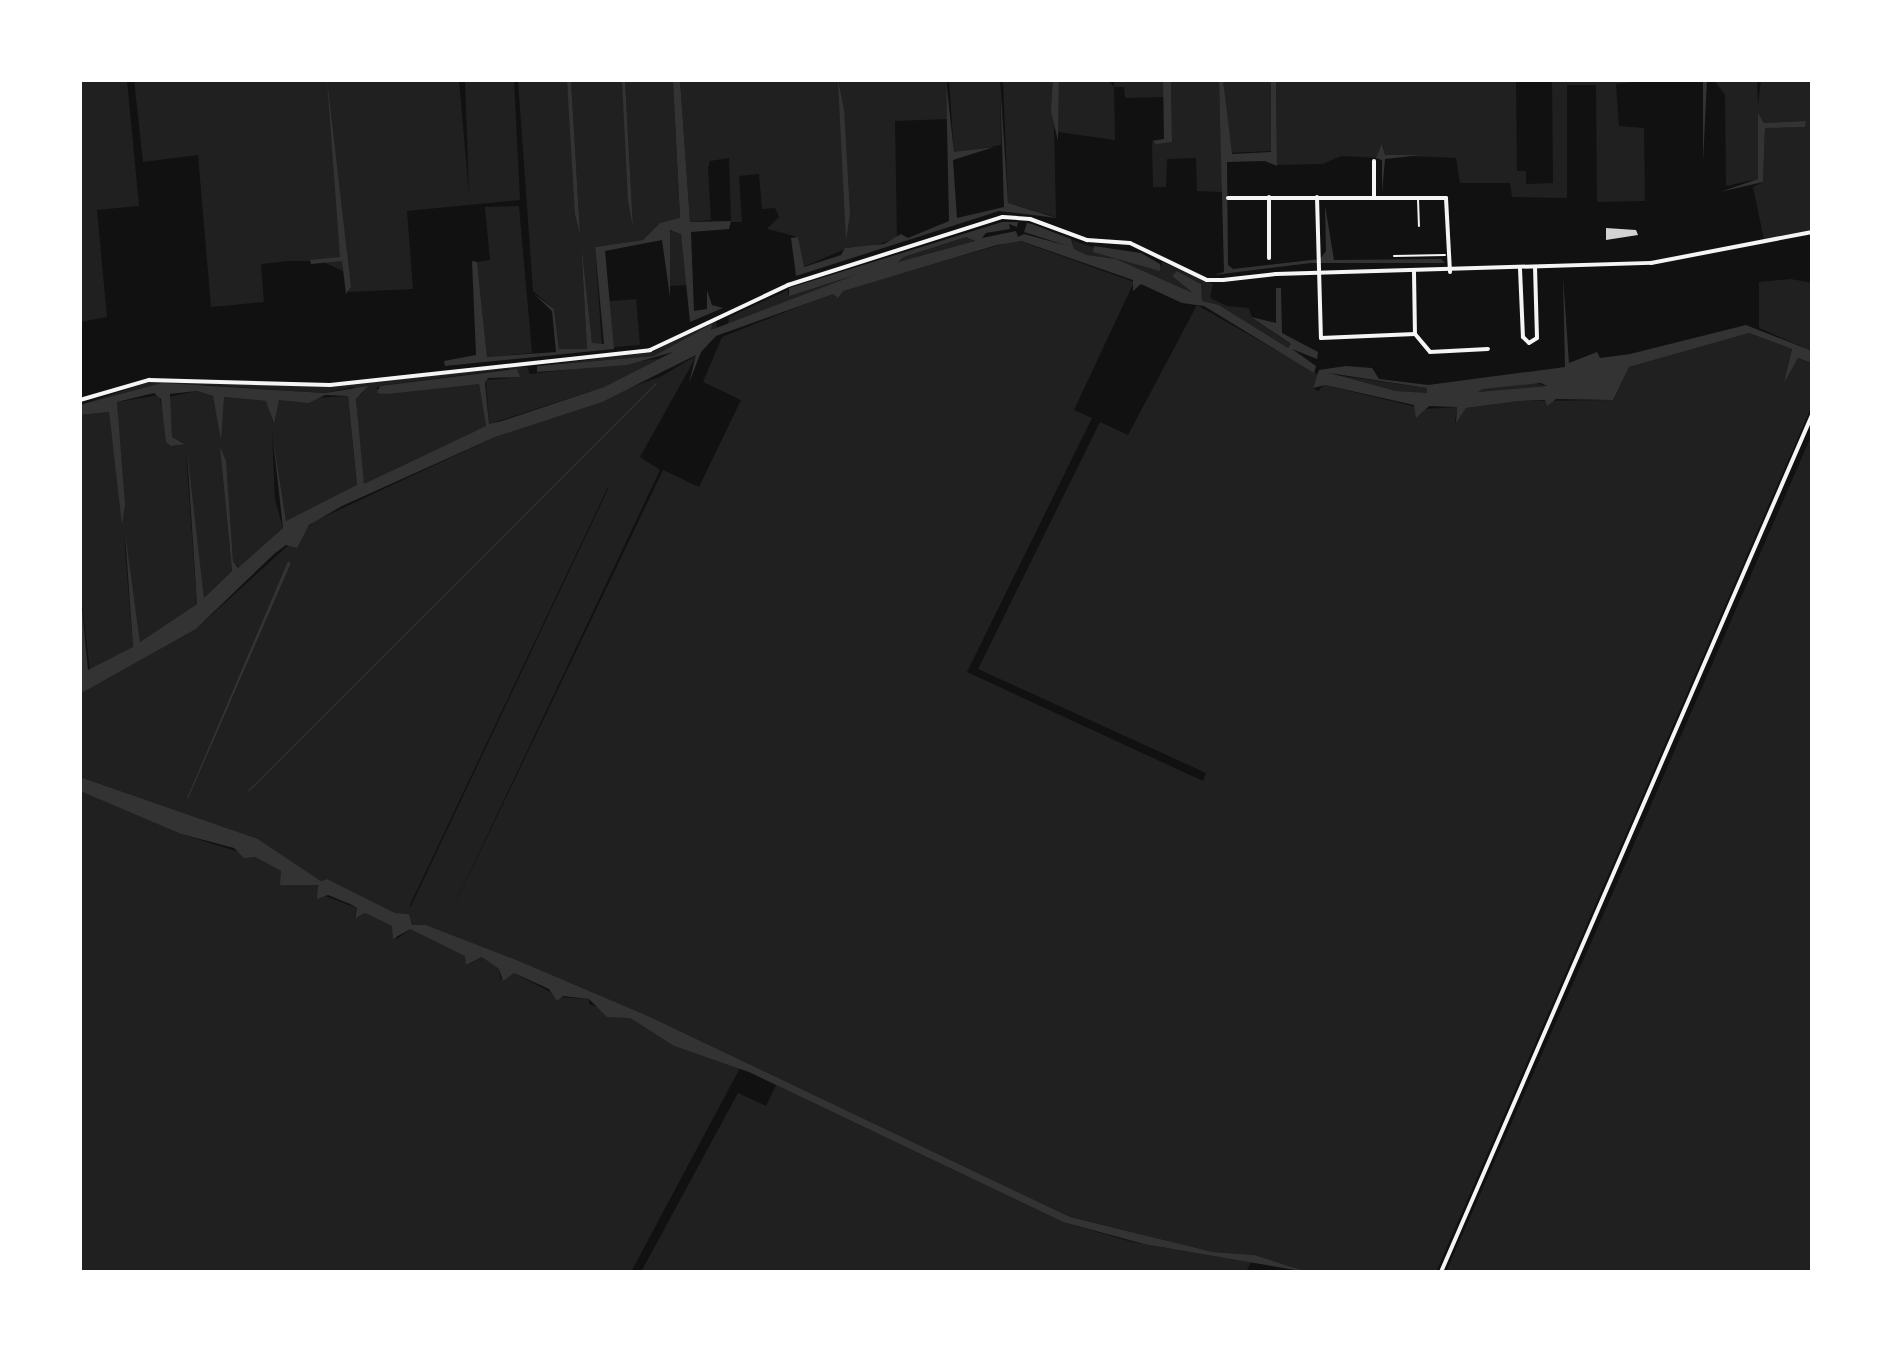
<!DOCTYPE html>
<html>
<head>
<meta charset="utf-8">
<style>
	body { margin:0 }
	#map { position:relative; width:1892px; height:1352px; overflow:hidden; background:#111; font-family:Figtree,sans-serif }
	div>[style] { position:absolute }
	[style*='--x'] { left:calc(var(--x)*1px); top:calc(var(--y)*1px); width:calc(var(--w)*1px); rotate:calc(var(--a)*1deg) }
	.green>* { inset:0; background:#202020; transform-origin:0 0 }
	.water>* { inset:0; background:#333; transform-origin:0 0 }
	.building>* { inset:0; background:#d3d3d3 }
	.path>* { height:2px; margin:-1px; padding:0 1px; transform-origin:1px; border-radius:1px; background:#f5f5f5 }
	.service>* { height:2px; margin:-1px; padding:0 1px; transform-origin:1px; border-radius:1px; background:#f5f5f5 }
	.minor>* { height:4px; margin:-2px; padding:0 2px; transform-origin:2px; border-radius:2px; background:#f5f5f5 }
	.tertiary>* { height:4px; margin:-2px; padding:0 2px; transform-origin:2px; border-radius:2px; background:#f5f5f5 }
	span { translate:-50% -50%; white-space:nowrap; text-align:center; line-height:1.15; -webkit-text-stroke:8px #fff; paint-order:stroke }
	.frame { position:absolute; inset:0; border:82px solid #fff; pointer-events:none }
</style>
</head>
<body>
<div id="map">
	<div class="green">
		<div style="clip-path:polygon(80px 80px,127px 80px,139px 206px,97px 210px,107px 317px,80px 322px)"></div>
		<div style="clip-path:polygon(134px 80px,459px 80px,469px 194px,465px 80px,514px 80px,520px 200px,407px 211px,413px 289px,349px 292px,347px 273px,321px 261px,289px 261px,261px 264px,264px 302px,211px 307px,198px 155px,143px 162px)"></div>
		<div style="clip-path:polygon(518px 80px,567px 80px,580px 234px,571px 80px,622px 80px,633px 228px,625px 80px,673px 80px,680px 219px,660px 223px,643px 240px,595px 247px,602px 346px,592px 344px,581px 241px,587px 349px,559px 349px,554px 309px,533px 291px)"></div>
		<div style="clip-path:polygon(680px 80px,946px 80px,947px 119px,895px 121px,897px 238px,858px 251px,850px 247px,803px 267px,798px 237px,767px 229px,779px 217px,775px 208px,762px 209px,759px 174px,739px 176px,742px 222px,731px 222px,729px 158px,710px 161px,708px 168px,711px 220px,690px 222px)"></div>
		<div style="clip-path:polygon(949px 80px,1000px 80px,1001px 145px,954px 153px)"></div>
		<div style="clip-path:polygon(1003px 80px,1053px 80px,1056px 217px,1008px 203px)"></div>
		<div style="clip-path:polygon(1059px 80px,1108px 80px,1114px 87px,1115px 140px,1058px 132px)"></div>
		<div style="clip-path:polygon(1114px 80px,1163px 80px,1164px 97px,1125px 98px,1124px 87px,1114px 87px)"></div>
		<div style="clip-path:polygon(1171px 80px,1219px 80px,1223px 192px,1197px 191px,1196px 158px,1167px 159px,1166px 187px,1153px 187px,1152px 143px,1172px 142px)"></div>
		<div style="clip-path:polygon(1223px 80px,1273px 80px,1275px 159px,1272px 151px,1228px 153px)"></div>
		<div style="clip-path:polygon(1276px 80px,1516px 80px,1517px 171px,1526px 171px,1526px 184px,1553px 183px,1552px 80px,1651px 80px,1616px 84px,1619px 126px,1644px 128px,1645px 201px,1597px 202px,1596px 85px,1567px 85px,1567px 198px,1512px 197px,1510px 183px,1460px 183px,1456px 158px,1385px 155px,1383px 145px,1380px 158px,1341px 156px,1323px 164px,1277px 165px)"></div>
		<div style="clip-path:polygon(1714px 80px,1757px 80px,1758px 106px,1761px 80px,1811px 80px,1812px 230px,1764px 240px,1753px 187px,1763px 182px,1765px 128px,1805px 127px,1805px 121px,1764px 123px,1758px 114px,1758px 179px,1726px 186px,1725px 95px)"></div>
		<div style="clip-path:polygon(519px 206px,532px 353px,487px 357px,477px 262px,490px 260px,485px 207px)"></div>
		<div style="clip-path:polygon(675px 229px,681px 234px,687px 285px,670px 286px,668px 233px)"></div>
		<div style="clip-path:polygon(966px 237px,975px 241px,898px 262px,904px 257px)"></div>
		<div style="clip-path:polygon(evenodd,1017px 240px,1134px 282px,1074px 410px,1092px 418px,967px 672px,1203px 781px,1206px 773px,978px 669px,1100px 422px,1128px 435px,1197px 305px,1318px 374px,1313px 388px,1318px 391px,1324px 385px,1425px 409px,1457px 407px,1455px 423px,1466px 408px,1519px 401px,1613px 400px,1629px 367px,1749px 333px,1792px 349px,1786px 378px,1798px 358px,1812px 363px,1812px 405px,1436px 1272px,1307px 1272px,1255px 1255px,1213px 1252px,1070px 1217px,648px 1016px,519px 961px,426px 925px,412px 925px,409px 914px,395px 913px,327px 879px,321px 881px,258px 839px,80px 777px,80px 694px,196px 629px,315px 521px,495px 437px,662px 376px,697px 355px,640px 457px,660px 470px,444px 927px,663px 470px,699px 487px,741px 400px,703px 382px,722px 337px,833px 293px,1017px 240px,608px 487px,609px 487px,411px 906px,410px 905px,608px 487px,1017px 240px,288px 561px,291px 563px,188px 799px,187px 798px,288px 561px)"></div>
		<div style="clip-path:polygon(1072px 240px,1159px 270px,1162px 262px,1213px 284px,1210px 298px,1227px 306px,1249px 308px,1252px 318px,1292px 345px,1288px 348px,1219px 305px,1202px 301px,1200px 283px,1177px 271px,1172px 276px,1193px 293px,1116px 259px,1087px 255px,1074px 249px)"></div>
		<div style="clip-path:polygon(855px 272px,857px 276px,840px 283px,728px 325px,729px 317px,788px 290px,788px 295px)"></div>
		<div style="clip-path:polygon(1791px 279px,1812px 283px,1812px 351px,1759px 328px,1759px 282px)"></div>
		<div style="left:636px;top:299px;width:46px;height:27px;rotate:85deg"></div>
		<div style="clip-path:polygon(710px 322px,716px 322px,718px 330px,654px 356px,537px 366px,653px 352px)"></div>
		<div style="clip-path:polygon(673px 352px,604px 387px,489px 424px,486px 380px,520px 377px,508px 369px,380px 386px,375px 389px,479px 384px,486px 426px,363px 485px,356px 399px,363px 392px,353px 387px,325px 393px,207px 385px,80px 405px,152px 381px,325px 387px,516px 367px,527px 367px,530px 374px,657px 359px)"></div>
		<div style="clip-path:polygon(1329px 374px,1427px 388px,1427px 394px,1396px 391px)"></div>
		<div style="clip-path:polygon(1534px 383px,1547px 386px,1477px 392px,1483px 389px)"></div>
		<div style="clip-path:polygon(197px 391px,213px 396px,215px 408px,224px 397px,267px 401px,273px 424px,279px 400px,348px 396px,357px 487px,286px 521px,272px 431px,275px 499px,283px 528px,239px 568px,233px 561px,220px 447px,232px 571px,204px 598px,186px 453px,197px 604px,140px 642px,124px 534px,133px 648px,90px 671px,80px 588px,80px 415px,109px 412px,123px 525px,117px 402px,159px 395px,171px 446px,185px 443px,172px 437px,168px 397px)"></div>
		<div style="clip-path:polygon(1812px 434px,1812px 1272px,1446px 1272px,1611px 897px)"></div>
		<div style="clip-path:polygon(80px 791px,181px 834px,255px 857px,281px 871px,281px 884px,315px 883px,325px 896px,357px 908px,354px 917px,365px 913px,392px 926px,397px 939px,410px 929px,415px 931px,466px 956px,467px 965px,483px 957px,499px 969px,501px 980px,514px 973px,560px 997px,589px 999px,589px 1004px,630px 1018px,674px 1046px,740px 1068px,631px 1272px,80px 1272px)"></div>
		<div style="clip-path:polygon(776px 1085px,1063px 1222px,1132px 1242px,1251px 1262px,1246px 1272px,641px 1272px,738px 1093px,766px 1106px)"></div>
	</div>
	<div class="water">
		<div style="clip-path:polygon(327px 80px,351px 287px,346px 294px,342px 261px,311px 264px,310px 260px,340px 257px)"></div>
		<div style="clip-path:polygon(567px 80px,571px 80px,580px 234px,575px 214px)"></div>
		<div style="clip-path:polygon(622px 80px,625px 80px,633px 228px,628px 200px)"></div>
		<div style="clip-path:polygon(673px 80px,680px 80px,690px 222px,731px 221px,729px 229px,691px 232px,694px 311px,707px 309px,707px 290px,712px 305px,723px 308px,690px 322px,681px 234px,670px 230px,670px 297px,662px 240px,605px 251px,614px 349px,445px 366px,444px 361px,476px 355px,472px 261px,477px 262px,487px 357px,556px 352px,552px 311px,534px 294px,554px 309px,559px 349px,587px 349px,581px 241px,592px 343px,604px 344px,595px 247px,643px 240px,660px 223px,680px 218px)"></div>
		<div style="clip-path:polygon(838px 80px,844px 110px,850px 214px,846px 240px)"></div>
		<div style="clip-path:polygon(946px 80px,954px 152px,994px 147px,953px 160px,957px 218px,1004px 207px,1000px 80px,1008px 203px,1057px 218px,999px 211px,796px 276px,791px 238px,798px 237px,804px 267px,841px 255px,845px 248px,884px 244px,901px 234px,908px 238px,949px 221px)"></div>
		<div style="clip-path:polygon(1053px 80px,1059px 80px,1058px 141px,1051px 111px)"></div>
		<div style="clip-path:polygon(1163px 80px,1171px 80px,1172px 142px,1156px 144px,1152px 141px,1164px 139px)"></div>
		<div style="clip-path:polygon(1219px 80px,1223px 80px,1232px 154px,1271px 152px,1271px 80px,1276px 80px,1277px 166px,1265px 161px,1227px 162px,1228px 265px,1233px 269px,1320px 259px,1326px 251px,1325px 205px,1334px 260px,1441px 259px,1445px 263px,1311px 263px,1214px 275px,1224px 272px)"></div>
		<div style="clip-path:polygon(1703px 80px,1707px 80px,1703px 162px)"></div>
		<div style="clip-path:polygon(1758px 113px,1764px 123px,1806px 121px,1805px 127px,1765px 128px,1763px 182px,1720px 192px,1758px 179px)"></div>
		<div style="clip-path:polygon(1382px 144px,1385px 155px,1421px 155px,1385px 159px,1382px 193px,1382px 160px,1376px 158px)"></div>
		<div style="clip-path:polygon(evenodd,1002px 222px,1018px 222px,1017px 227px,1009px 224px,1010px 229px,986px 233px,982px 238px,1016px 231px,1018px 237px,1024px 234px,1068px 246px,1024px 232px,1027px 223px,1032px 224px,1071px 239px,1074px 249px,1087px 255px,1116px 259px,1193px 293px,1172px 276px,1177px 271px,1201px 284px,1202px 301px,1219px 305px,1288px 348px,1291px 344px,1251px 317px,1276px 323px,1276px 288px,1281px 288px,1282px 333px,1318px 352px,1317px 359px,1292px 349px,1316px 366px,1314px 373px,1204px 306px,1182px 303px,1141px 284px,1133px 291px,1133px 280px,1021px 241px,997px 245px,843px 291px,838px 298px,833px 294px,716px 336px,701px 352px,689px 383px,696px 355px,602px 402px,495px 437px,342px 506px,309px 525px,297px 548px,286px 545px,274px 554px,196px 629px,80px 694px,80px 588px,88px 670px,133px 647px,125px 533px,140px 642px,197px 604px,187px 451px,204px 598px,232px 571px,220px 447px,226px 461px,233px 561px,238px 568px,283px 528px,272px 431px,286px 521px,357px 485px,348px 396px,325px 395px,309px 403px,279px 400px,274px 424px,266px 401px,224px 397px,221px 440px,213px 396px,197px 391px,170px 394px,172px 437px,185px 444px,171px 446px,166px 442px,161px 399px,154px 393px,117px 402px,125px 505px,122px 525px,109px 412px,80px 415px,80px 405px,162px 383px,325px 393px,368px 386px,356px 399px,364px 484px,486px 426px,479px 384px,387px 394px,377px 393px,380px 386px,517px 369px,520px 377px,488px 378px,485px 383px,489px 424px,502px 421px,604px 387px,673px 352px,627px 365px,537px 372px,537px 366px,654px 356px,712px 324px,711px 330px,858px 274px,789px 296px,789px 288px,1002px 222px,966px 237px,975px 241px,898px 262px,904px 257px,966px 237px)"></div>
		<div style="clip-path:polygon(1094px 246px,1141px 253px,1160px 264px,1160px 271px,1093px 252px)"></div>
		<div style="clip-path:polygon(evenodd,1563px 276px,1569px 363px,1597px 352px,1600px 358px,1630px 354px,1746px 325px,1812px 351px,1812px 363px,1798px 358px,1784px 383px,1792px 349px,1749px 333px,1629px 367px,1613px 400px,1556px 399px,1547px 406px,1545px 400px,1519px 401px,1466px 408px,1456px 423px,1457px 407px,1429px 406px,1416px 418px,1414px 405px,1325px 385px,1313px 388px,1319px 370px,1346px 366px,1372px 368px,1379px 379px,1428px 385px,1565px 367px,1563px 276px,1329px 373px,1427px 388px,1427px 393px,1396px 391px,1329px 373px,1563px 276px,1541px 383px,1547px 386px,1478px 392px,1483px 389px,1541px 383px)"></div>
		<div style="left:656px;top:383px;width:1px;height:577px;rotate:45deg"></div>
		<div style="clip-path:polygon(288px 561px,291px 563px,188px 799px,187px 798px)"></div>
		<div style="clip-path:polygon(80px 777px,258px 839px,321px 881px,327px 879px,395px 913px,409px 914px,412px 925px,426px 925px,519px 961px,648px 1016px,1070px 1217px,1213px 1252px,1255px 1255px,1307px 1272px,1144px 1244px,1063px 1222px,749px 1072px,674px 1046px,630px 1018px,607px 1017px,589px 999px,563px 996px,557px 1001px,549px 989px,514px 973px,503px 981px,499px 969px,482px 957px,466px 965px,465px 956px,410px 929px,393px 939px,392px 926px,365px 913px,355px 918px,357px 908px,350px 904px,328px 895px,317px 899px,318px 885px,280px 885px,281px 871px,255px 857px,244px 858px,234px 848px,181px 834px,80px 791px)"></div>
	</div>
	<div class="building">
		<div style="clip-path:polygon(1606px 228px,1636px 230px,1638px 235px,1606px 240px)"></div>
	</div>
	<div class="path">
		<div style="--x:1394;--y:256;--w:51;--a:-1.1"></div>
	</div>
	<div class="service">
		<div style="--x:1418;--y:199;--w:27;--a:88"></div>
	</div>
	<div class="minor">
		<div style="--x:1374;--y:196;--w:35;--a:-90"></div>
		<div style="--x:1269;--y:197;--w:61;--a:90"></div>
		<div style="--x:1317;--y:197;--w:141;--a:88.4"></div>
		<div style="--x:1321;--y:338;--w:94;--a:-2.4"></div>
		<div style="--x:1228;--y:198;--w:218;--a:0"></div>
		<div style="--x:1446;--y:198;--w:74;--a:86.9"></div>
		<div style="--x:1520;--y:269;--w:68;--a:87.5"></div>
		<div style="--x:1523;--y:337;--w:8;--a:45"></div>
		<div style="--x:1529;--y:343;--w:9;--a:-32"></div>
		<div style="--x:1537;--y:338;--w:70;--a:-91.6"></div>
		<div style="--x:1414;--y:272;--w:62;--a:89.1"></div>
		<div style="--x:1415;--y:334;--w:23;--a:50"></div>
		<div style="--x:1430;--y:352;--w:58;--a:-3"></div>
		<div style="--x:1441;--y:1272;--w:934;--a:-66.59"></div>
	</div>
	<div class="tertiary">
		<div style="--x:80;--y:400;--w:72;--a:-16.2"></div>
		<div style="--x:149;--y:380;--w:181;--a:1.6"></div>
		<div style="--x:330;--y:385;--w:322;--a:-6.2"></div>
		<div style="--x:650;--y:350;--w:153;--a:-25.2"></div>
		<div style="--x:788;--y:285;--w:225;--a:-17.6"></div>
		<div style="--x:1003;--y:217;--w:27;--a:4"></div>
		<div style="--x:1030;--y:219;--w:61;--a:20.2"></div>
		<div style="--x:1087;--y:240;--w:43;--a:4"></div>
		<div style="--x:1130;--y:243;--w:85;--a:25.7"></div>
		<div style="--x:1207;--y:280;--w:16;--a:0"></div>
		<div style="--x:1223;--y:280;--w:53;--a:-6.5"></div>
		<div style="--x:1276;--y:274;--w:375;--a:-1.7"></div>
		<div style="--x:1651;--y:263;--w:164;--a:-10.9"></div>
	</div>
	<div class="frame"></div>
</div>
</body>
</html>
